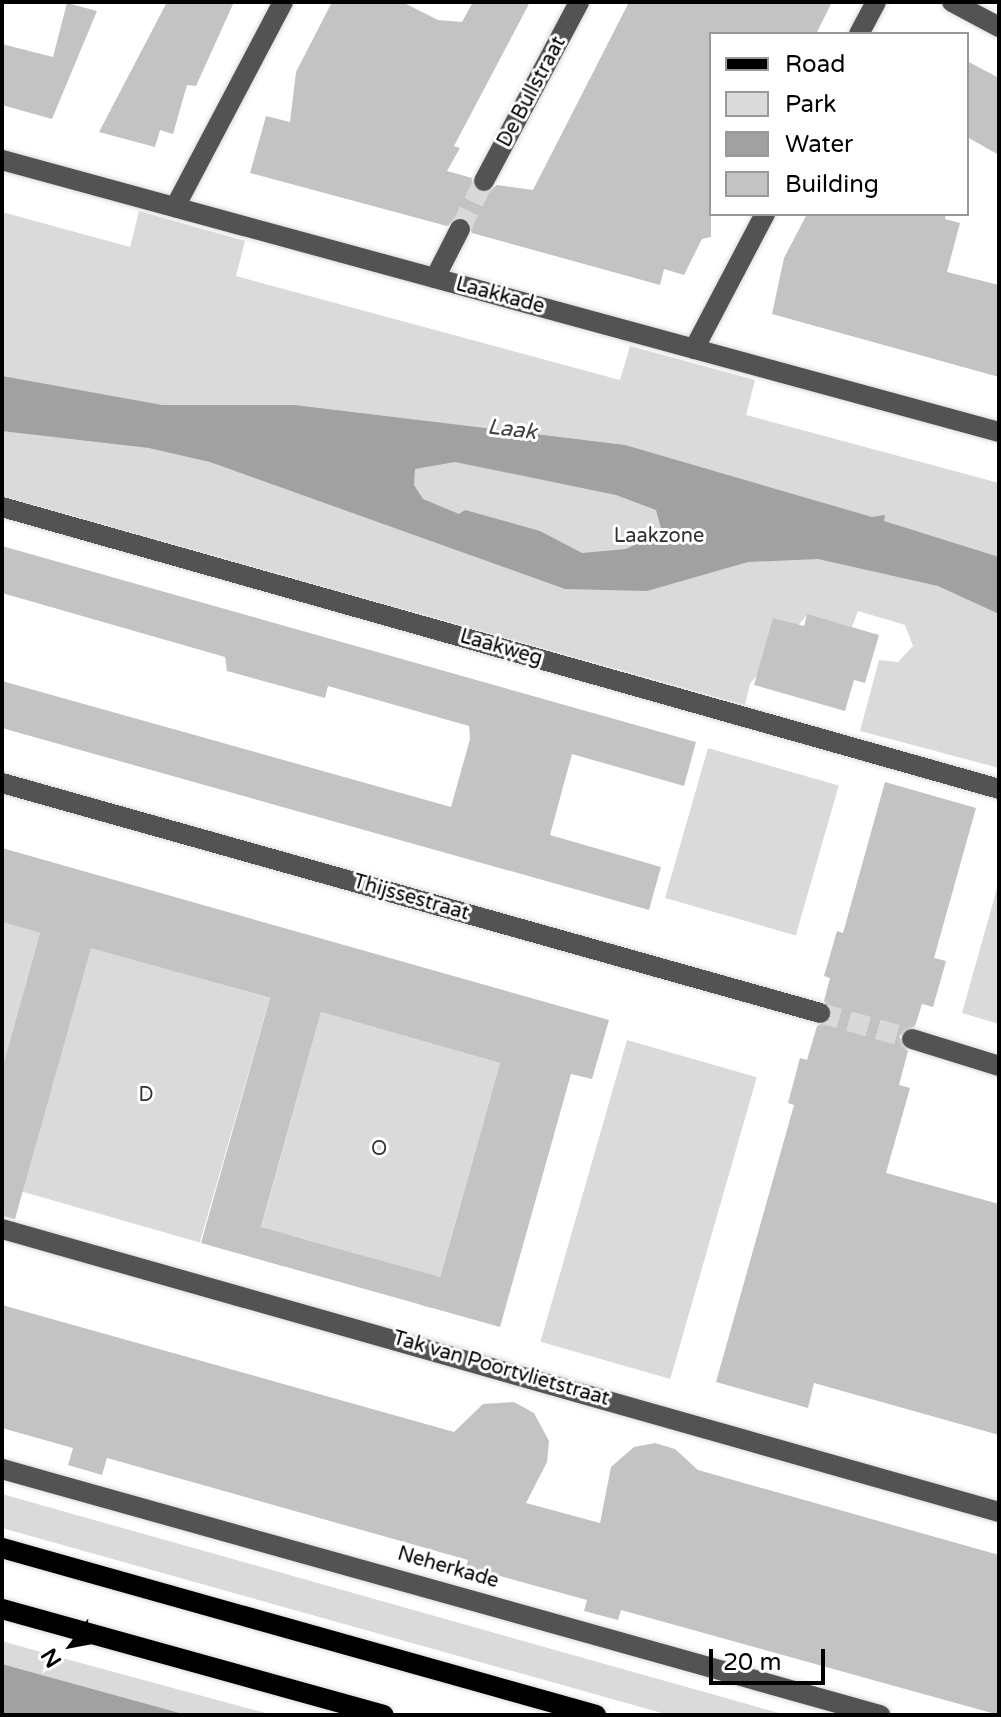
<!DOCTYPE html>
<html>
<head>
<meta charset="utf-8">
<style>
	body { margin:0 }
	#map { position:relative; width:1001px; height:1717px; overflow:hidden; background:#fff; font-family:"Varela Round",sans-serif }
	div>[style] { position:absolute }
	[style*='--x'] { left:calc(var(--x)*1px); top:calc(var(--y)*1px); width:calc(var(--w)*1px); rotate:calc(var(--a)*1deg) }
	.green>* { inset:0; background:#dadada; transform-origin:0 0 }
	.water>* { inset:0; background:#a1a1a1 }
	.building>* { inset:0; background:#c3c3c3 }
	.minor-tunnel>* { height:20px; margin-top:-10px; transform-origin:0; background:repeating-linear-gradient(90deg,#d9d9d9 0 20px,transparent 0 30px) }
	.roads { filter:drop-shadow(0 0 2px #dbdbdb) drop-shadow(0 0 2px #dbdbdb) }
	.minor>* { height:20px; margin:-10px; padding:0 10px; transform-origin:10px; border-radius:10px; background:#535353 }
	.major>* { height:20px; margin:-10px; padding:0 10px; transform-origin:10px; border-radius:10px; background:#000 }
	span { translate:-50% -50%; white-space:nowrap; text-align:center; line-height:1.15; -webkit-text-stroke:6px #fff; paint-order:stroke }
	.street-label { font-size:20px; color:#000 }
	.park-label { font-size:20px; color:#313131 }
	.water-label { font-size:22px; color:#424242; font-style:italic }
	.frame { position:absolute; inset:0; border:4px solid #000; pointer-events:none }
	.legend { position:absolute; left:709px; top:32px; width:260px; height:184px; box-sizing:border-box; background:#fff; border:2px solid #999; margin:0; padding:10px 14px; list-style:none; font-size:24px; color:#000 }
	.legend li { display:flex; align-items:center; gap:16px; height:40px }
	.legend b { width:40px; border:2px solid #999 }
	.north { position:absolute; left:32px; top:1605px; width:80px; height:80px; -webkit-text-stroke:6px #fff; paint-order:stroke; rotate:238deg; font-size:22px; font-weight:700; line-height:32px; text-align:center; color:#000 }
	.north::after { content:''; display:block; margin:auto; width:28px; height:36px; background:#000; clip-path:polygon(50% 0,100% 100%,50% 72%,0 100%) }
	.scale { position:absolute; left:709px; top:1649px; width:116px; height:36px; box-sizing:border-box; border:4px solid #000; border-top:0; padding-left:10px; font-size:24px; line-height:28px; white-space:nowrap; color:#000; -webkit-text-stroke:6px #fff; paint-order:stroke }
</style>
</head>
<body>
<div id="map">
	<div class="green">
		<div style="clip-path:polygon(139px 211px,245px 241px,236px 276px,620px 380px,630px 346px,755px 380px,746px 415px,999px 483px,999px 768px,860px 731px,879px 660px,898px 662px,913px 646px,905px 625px,858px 611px,852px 627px,807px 615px,750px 684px,745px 705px,2px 496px,2px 212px,130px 247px)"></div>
		<div style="left:708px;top:748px;width:136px;height:156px;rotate:16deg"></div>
		<div style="clip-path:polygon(999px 881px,999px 1024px,962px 1013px)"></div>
		<div style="clip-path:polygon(2px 922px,40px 933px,2px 1069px)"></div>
		<div style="left:91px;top:947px;width:186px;height:254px;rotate:16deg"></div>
		<div style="clip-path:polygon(321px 1012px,500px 1063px,431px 1308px,420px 1305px,428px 1274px,294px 1236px,285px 1267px,253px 1257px)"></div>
		<div style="left:627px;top:1040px;width:135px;height:314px;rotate:16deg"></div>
		<div style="clip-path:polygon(2px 1494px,786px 1715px,669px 1715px,2px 1528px)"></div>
		<div style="clip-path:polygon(2px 1641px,44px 1653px,273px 1715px,187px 1715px,2px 1664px)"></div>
	</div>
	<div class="water">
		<div style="clip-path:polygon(evenodd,2px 376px,162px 405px,294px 405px,625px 445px,872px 517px,885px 515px,884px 521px,999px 557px,999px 614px,938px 586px,818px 559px,748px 562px,647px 591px,565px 589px,210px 462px,149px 448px,2px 431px,2px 376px,455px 462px,616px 495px,656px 510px,662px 532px,626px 549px,582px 553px,540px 531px,465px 510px,459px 514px,423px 499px,414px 485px,415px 469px,455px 462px)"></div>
		<div style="clip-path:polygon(2px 1664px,187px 1715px,2px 1715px)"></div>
	</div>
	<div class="building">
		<div style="clip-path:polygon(167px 2px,234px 2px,196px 86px,187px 85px,173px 134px,160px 130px,155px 147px,99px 132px)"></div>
		<div style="clip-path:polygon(332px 2px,402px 2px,438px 20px,462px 22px,473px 2px,530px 2px,454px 146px,460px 148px,447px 171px,472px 178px,473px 188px,484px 194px,497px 185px,533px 190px,629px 2px,832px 2px,816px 34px,711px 34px,711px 237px,702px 239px,684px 275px,664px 269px,660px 285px,472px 233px,465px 217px,447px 226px,250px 173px,266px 116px,290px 122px,296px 72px)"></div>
		<div style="clip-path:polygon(67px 3px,97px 11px,52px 119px,2px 105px,2px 44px,53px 57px)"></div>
		<div style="clip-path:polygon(967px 61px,999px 78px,999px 155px,967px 137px)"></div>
		<div style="clip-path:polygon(807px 214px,946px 214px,945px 219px,960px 223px,947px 272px,999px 285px,999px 377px,772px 314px,784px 258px)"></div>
		<div style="clip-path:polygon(2px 546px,696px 742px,684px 786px,572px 754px,550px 835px,661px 867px,649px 910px,2px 728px,2px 681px,451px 807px,470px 739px,469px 726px,328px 686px,325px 698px,227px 671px,225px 657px,2px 593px)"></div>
		<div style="clip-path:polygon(807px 614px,879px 635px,865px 683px,854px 680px,845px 711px,754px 685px,773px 618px,804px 626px)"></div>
		<div style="clip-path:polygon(885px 782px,976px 808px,934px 958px,946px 961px,933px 1007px,922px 1004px,915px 1026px,899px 1036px,908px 1051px,899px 1085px,910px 1088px,886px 1173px,999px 1204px,999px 1435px,814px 1383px,808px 1408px,716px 1382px,794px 1105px,788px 1103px,800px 1058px,807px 1060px,817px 1026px,832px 1017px,824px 1001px,830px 978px,824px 976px,837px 931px,843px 933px)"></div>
		<div style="clip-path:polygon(evenodd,2px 848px,609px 1020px,592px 1079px,571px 1074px,500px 1327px,201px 1243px,270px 998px,91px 948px,15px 1219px,2px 1216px,2px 1069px,40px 933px,2px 922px,2px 848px,321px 1012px,500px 1063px,440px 1277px,261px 1227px,321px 1012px)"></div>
		<div style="clip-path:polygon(2px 1305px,454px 1432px,483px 1404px,514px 1402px,534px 1413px,549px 1441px,547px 1462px,526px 1503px,600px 1523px,611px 1467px,634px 1447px,655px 1443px,675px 1449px,698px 1470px,999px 1555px,999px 1715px,621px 1610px,618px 1620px,584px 1611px,587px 1600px,500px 1576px,497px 1586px,463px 1577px,468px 1560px,107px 1458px,102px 1475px,68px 1465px,73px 1448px,2px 1428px)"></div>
	</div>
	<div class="minor-tunnel">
		<div style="--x:460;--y:229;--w:54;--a:-63.4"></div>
		<div style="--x:820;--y:1013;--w:96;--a:15.8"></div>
	</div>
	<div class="roads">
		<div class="minor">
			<div style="--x:952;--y:2;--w:53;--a:28"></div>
			<div style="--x:859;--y:34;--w:36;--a:-62"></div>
			<div style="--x:2;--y:160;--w:1033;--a:15.26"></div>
			<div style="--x:484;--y:181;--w:203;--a:-62"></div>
			<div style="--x:175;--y:207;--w:232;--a:-62.2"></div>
			<div style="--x:435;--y:278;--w:55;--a:-63"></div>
			<div style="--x:694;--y:349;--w:153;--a:-62.3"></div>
			<div style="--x:2;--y:507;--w:1036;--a:15.79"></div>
			<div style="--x:2;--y:783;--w:850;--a:15.7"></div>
			<div style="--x:912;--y:1039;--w:91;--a:17.2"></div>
			<div style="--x:2;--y:1229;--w:1036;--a:15.85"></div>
			<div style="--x:2;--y:1469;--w:912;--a:15.65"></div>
		</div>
		<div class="major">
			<div style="--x:2;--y:1548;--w:617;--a:15.7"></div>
			<div style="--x:2;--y:1609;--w:396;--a:15.5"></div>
		</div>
	</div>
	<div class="street-label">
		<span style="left:532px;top:92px;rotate:-62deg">De Bullstraat</span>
		<span style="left:500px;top:296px;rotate:15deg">Laakkade</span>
		<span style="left:501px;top:648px;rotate:16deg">Laakweg</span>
		<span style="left:411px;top:898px;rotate:16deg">Thijssestraat</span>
		<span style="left:501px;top:1369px;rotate:16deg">Tak van Poortvlietstraat</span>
		<span style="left:448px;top:1568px;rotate:16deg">Neherkade</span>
	</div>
	<div class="park-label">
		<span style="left:659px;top:536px">Laakzone</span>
		<span style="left:146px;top:1095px">D</span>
		<span style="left:379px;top:1149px">O</span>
	</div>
	<div class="water-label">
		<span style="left:512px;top:430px;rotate:7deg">Laak</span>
	</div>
	<div class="frame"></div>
	<ul class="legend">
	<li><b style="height:10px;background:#000"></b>Road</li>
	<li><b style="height:22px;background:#dadada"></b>Park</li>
	<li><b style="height:22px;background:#a1a1a1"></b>Water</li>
	<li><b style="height:22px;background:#c3c3c3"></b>Building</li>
	</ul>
	<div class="north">N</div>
	<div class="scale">20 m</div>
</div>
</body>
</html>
